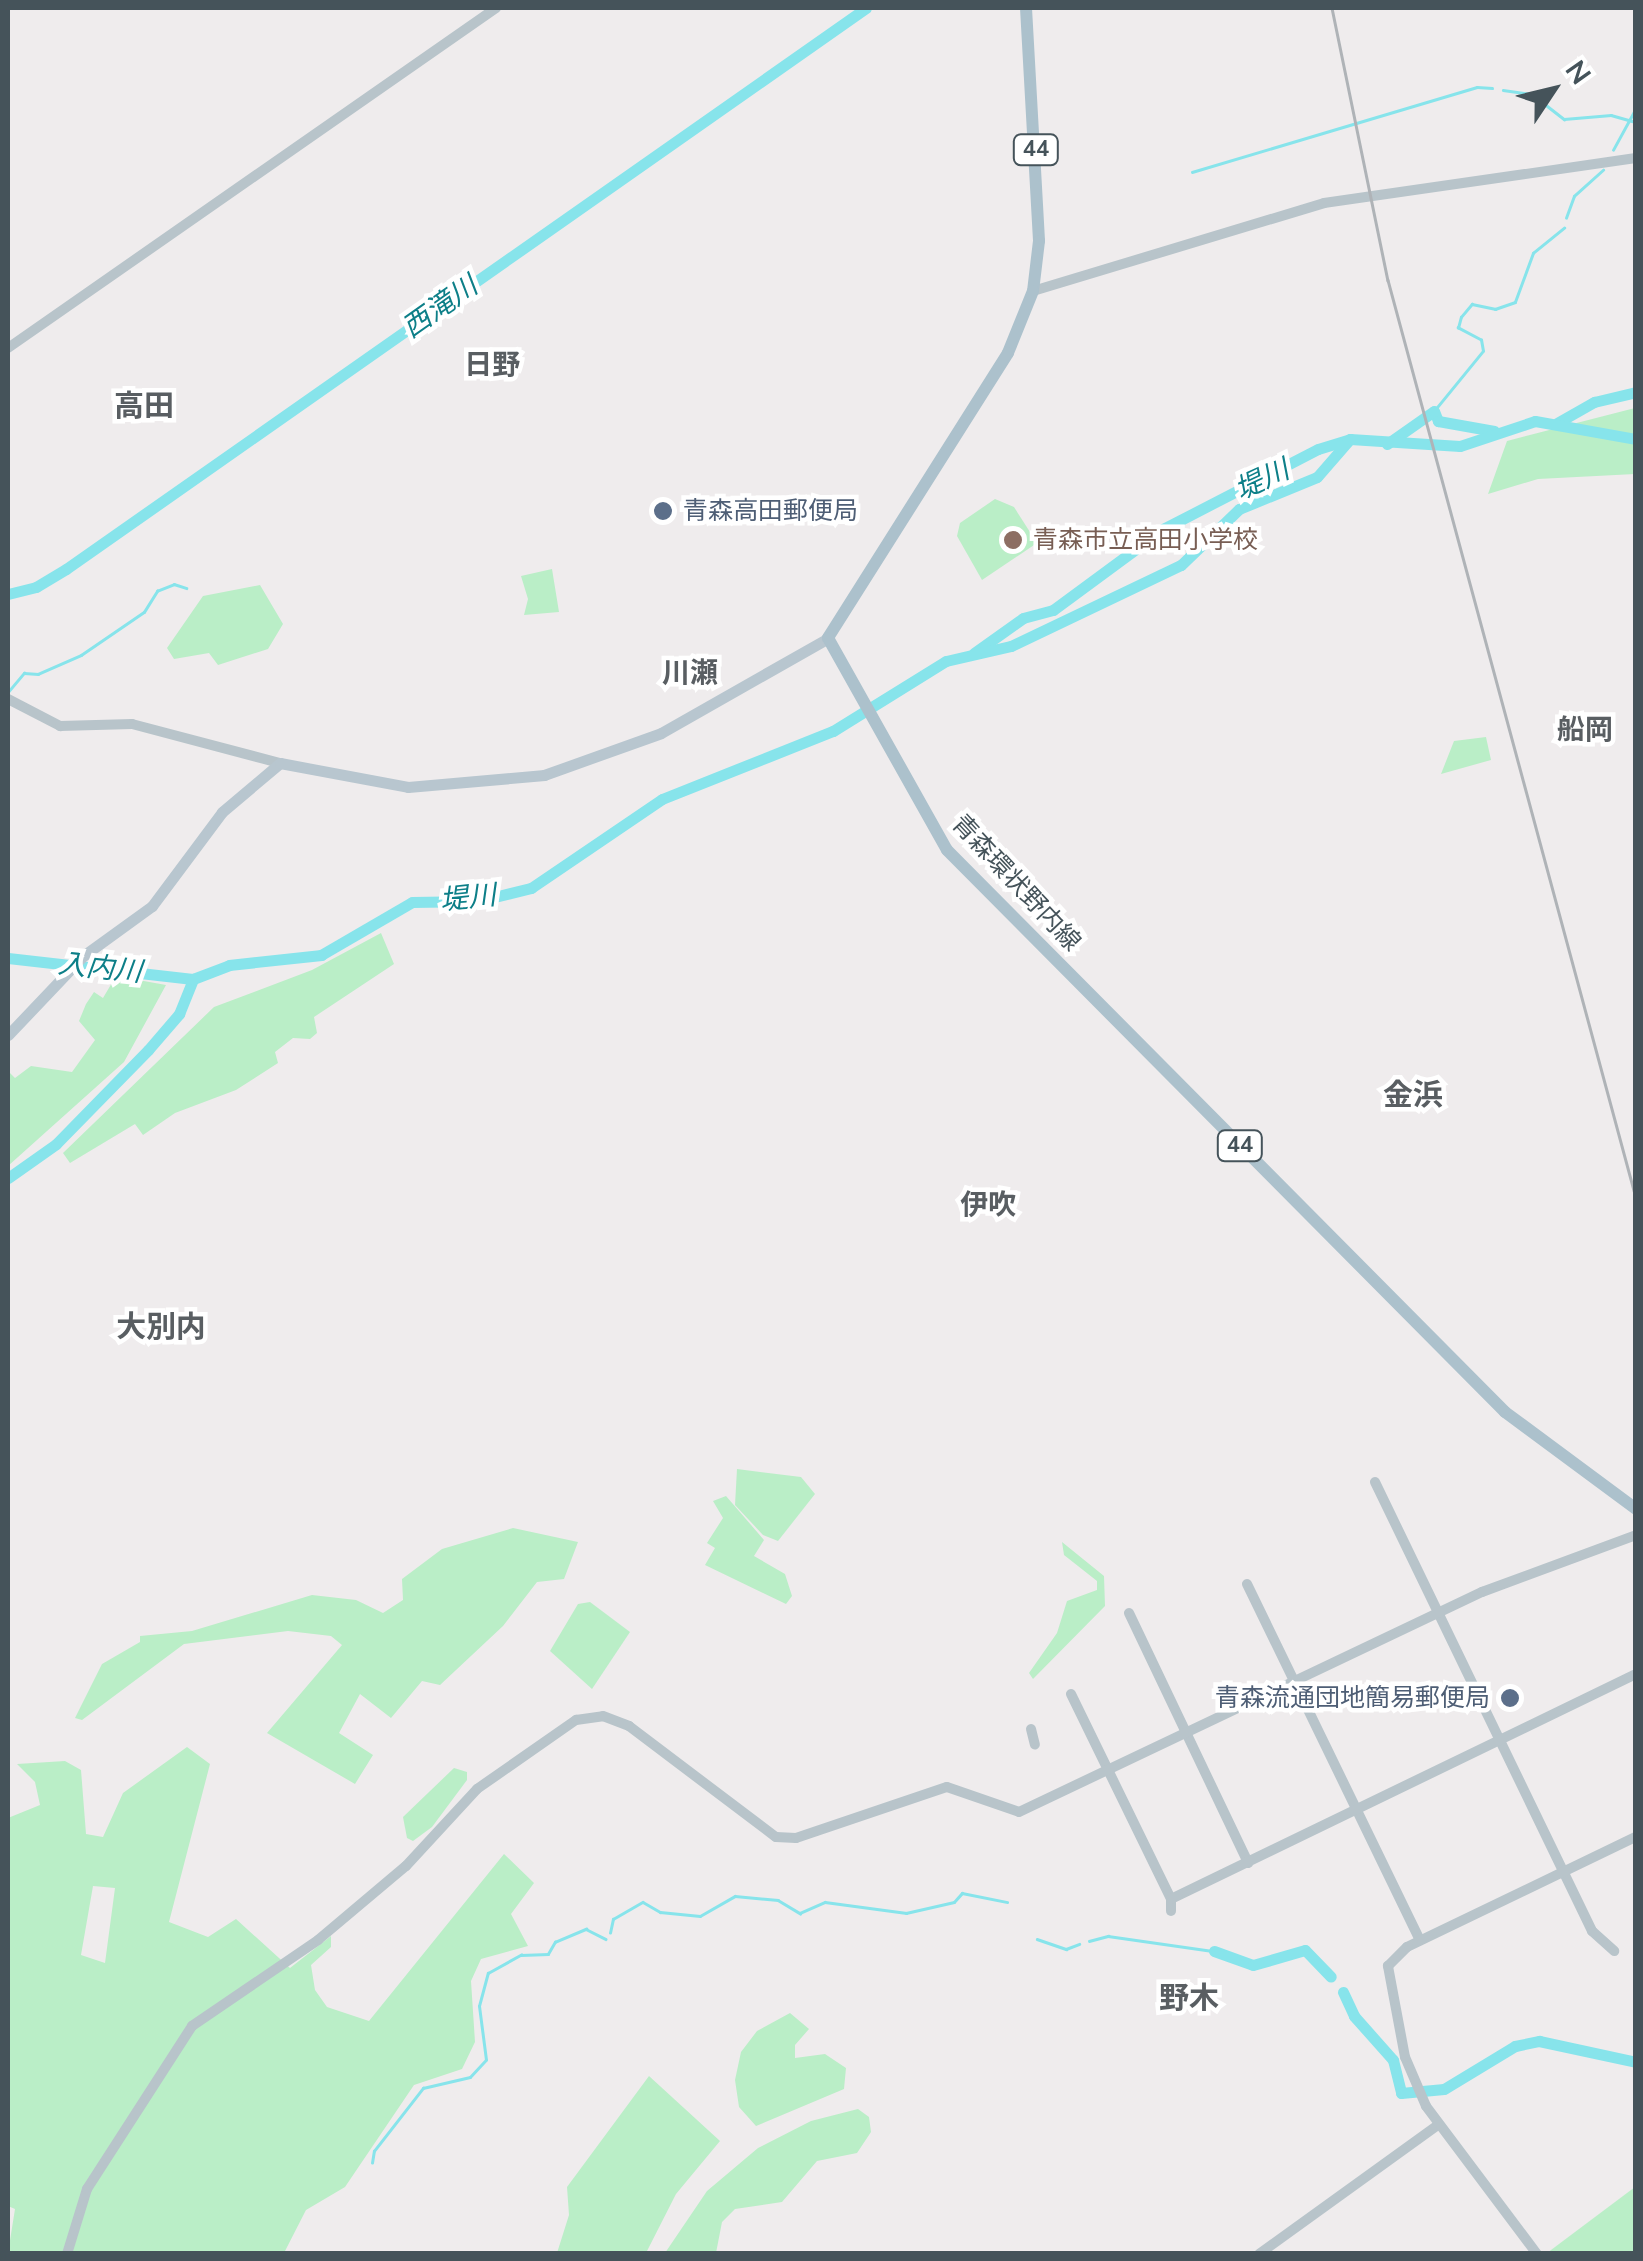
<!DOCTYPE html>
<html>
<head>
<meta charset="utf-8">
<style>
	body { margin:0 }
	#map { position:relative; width:1643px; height:2261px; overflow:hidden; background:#efeced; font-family:"Nunito Sans","Noto Sans JP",sans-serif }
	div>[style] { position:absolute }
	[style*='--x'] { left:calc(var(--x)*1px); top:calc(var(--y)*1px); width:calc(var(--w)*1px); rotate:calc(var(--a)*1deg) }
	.green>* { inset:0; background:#baeec7 }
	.stream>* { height:2.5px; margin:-1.25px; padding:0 1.25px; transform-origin:1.25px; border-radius:1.25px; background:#87e4eb }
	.river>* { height:11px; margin:-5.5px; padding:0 5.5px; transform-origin:5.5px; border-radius:5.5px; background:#87e4eb }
	.tertiary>* { height:10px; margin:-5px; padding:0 5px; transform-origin:5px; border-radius:5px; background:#b8c4ca }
	.secondary>* { height:11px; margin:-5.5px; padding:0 5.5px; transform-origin:5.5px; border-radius:5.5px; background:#b8c6cf }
	.primary>* { height:12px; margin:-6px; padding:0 6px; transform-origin:6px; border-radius:6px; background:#acc1cc }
	.rail>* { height:2.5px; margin:-1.25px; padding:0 1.25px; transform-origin:1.25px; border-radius:1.25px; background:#afb3b7 }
	.dots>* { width:28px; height:28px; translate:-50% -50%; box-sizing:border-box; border:5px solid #fff; border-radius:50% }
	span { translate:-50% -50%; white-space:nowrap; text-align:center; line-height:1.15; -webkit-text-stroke:9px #fff; paint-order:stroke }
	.shield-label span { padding:2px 8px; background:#fff; border:2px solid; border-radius:8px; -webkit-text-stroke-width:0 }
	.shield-label { font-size:22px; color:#45535a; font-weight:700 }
	.service-label { font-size:25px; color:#4e5e75 }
	.left { translate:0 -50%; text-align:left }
	.right { translate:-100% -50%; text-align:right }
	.education-label { font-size:25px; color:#785e54 }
	.street-label { font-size:25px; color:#45535a }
	.water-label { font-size:28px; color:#0d7f88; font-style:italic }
	.neighbourhood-label { font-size:28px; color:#595e62; font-weight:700 }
	.quarter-label { font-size:30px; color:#595e62; font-weight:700 }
	.frame { position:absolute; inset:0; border:10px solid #45535a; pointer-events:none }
	.north { position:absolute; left:1503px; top:40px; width:100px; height:100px; -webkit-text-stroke:8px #fff; paint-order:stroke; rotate:55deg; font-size:28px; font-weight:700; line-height:40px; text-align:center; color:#45535a }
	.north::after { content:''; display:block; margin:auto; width:35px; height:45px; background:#45535a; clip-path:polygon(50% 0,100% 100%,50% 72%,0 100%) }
</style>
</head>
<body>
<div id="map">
	<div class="green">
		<div style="clip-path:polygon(1635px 408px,1635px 474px,1538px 479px,1488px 494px,1507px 441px)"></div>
		<div style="clip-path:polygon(995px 499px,1014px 507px,1037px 543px,982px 580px,957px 536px,960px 523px)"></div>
		<div style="clip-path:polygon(552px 569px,559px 612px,524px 615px,528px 599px,521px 576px)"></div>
		<div style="clip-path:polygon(260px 585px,283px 624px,268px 649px,218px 665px,209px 653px,174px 659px,167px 648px,203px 596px)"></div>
		<div style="clip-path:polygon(1486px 737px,1491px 760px,1441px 774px,1454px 741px)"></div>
		<div style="clip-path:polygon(381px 933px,394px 964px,314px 1017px,317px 1033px,310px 1039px,293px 1038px,275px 1052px,278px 1063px,236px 1090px,175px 1113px,143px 1135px,135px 1124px,70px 1163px,63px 1153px,214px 1007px,312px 970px)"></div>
		<div style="clip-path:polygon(116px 976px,166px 985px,124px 1062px,8px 1166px,8px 1071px,15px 1078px,31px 1066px,72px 1072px,95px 1040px,79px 1021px,86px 1004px,94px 992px,103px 998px)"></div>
		<div style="clip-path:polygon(737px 1469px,801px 1477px,815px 1494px,778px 1541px,763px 1535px,735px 1505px)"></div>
		<div style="clip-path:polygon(726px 1496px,764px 1540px,754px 1556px,785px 1574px,792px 1596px,786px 1604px,705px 1565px,715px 1548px,707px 1543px,723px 1518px,713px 1501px)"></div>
		<div style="clip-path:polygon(513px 1528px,578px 1542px,564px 1579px,537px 1582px,503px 1626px,440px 1685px,422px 1681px,391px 1718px,360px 1694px,339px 1733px,373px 1755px,355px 1784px,267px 1733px,342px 1645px,331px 1636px,288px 1631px,184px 1644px,82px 1720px,75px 1718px,102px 1664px,140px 1642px,140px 1636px,192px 1631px,312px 1595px,356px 1600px,383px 1613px,403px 1600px,402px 1579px,442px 1549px)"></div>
		<div style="clip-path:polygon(1062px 1542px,1104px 1576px,1105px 1606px,1033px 1679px,1029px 1673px,1057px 1633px,1067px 1601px,1097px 1590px,1097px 1581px,1064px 1555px)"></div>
		<div style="clip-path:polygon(590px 1602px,630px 1632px,592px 1689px,550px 1651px,578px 1604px)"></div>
		<div style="clip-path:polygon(evenodd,187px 1747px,210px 1764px,169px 1922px,208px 1937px,236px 1919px,290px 1968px,331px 1936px,331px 1947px,311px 1965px,315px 1990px,327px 2007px,369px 2021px,504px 1854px,534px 1883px,511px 1914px,528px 1946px,481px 1959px,471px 1981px,475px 2042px,462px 2069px,414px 2085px,345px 2187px,306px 2210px,284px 2253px,8px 2253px,15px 2209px,8px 2206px,8px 1818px,40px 1805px,35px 1782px,17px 1764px,65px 1761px,81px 1770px,86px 1834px,103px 1837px,123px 1793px,187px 1747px,93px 1886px,115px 1888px,105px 1963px,81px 1955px,93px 1886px)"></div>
		<div style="clip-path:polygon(454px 1768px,467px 1772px,467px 1780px,432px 1827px,413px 1841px,407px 1838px,403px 1817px)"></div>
		<div style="clip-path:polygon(790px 2013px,809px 2029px,795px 2045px,795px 2058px,825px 2054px,846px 2068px,844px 2089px,756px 2126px,739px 2107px,735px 2080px,741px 2052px,757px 2031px)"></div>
		<div style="clip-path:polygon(649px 2076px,720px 2141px,676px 2194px,646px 2253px,557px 2253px,569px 2215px,567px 2187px)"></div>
		<div style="clip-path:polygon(858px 2109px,869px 2117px,871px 2132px,857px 2153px,817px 2161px,782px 2202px,735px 2209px,722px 2222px,716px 2253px,665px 2253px,707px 2191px,758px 2148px,811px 2121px)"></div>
		<div style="clip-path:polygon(1635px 2187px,1635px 2253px,1547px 2253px)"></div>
	</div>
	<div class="stream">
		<div style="--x:1503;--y:90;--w:29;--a:8"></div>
		<div style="--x:1532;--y:94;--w:41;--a:38"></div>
		<div style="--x:1564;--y:119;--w:47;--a:-4.9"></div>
		<div style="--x:1611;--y:115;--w:26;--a:16"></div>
		<div style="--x:1613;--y:150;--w:48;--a:-61.3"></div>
		<div style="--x:1192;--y:172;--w:297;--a:-16.6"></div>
		<div style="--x:1477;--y:87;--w:15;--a:4"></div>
		<div style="--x:1566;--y:218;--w:23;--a:-70"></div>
		<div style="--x:1574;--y:196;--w:39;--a:-42"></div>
		<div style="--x:1434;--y:411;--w:77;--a:-50.8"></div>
		<div style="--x:1483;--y:351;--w:11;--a:-100"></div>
		<div style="--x:1481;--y:340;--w:26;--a:-152"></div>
		<div style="--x:1458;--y:328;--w:11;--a:-75"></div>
		<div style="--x:1461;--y:317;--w:17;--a:-50"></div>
		<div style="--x:1472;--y:304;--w:24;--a:12"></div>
		<div style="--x:1495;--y:309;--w:21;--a:-19"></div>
		<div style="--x:1515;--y:302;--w:52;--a:-69.8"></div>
		<div style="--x:1533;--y:253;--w:40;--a:-39"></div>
		<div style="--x:8;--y:692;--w:25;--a:-50"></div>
		<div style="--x:24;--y:673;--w:14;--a:4"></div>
		<div style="--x:38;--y:674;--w:47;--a:-23.8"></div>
		<div style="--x:81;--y:655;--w:76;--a:-34.3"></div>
		<div style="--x:144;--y:612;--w:25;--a:-58"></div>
		<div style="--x:157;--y:591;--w:18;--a:-22"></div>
		<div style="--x:174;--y:584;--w:13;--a:18"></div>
		<div style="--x:610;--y:1933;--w:14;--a:-78"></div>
		<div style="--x:613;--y:1919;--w:34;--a:-30"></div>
		<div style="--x:643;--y:1902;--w:20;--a:30"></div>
		<div style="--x:660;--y:1912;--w:40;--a:5.7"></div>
		<div style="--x:700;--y:1916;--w:40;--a:-29.7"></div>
		<div style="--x:735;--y:1896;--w:43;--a:5.3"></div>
		<div style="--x:778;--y:1900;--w:26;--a:31"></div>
		<div style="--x:800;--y:1913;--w:27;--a:-24"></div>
		<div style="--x:825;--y:1902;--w:82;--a:7.7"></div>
		<div style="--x:906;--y:1913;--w:49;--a:-12.9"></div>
		<div style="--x:954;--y:1902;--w:12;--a:-48"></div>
		<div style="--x:962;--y:1893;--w:46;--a:11.3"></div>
		<div style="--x:1037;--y:1939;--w:31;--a:19"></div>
		<div style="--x:1066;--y:1949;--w:14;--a:-21"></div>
		<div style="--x:1089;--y:1941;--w:20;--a:-15"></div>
		<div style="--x:1108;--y:1936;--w:107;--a:8.1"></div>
		<div style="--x:372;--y:2163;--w:12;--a:-81"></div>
		<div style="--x:374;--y:2151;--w:80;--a:-52.1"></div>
		<div style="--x:423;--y:2088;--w:48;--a:-13.2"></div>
		<div style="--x:470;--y:2077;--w:23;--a:-47"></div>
		<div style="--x:486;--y:2060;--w:54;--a:-97.4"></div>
		<div style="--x:479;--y:2006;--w:34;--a:-75"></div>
		<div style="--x:488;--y:1973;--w:38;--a:-29"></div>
		<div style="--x:521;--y:1955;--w:27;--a:-2"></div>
		<div style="--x:548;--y:1954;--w:14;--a:-60"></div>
		<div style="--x:555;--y:1942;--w:34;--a:-23"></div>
		<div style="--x:586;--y:1929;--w:22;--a:27"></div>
	</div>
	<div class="river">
		<div style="--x:1557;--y:423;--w:43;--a:-29.6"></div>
		<div style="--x:1594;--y:402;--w:43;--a:-13.4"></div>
		<div style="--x:1387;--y:444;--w:57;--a:-35.1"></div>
		<div style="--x:1434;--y:411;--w:11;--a:68"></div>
		<div style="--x:1438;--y:421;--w:57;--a:10.1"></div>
		<div style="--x:8;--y:594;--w:29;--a:-14"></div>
		<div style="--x:36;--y:587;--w:35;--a:-31"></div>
		<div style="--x:66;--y:569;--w:977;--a:-35.04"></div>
		<div style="--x:974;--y:653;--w:60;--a:-35.5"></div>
		<div style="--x:1023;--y:618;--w:31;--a:-15"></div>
		<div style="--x:1053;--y:610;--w:137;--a:-36.4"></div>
		<div style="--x:1163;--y:529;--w:174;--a:-27.3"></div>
		<div style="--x:1318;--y:449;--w:34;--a:-17"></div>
		<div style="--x:1350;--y:439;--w:110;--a:3.6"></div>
		<div style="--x:1460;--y:446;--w:79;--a:-18.4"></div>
		<div style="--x:1535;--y:421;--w:103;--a:10.1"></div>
		<div style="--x:8;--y:958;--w:186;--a:6.5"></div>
		<div style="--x:8;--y:1178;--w:59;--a:-35.3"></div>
		<div style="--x:56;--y:1144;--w:132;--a:-45.6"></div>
		<div style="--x:148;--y:1050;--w:48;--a:-49.3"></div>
		<div style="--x:179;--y:1014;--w:38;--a:-68"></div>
		<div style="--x:193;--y:979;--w:39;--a:-21"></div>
		<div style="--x:229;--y:965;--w:93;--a:-6.2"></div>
		<div style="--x:321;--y:955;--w:105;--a:-30.2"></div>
		<div style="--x:412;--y:902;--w:66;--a:-0.9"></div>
		<div style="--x:478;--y:901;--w:55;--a:-13.8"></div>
		<div style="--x:531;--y:888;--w:158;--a:-34.2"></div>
		<div style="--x:662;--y:799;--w:184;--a:-21.7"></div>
		<div style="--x:833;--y:731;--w:133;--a:-31.8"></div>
		<div style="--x:946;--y:661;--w:67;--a:-13"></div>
		<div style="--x:1011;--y:646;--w:188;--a:-25.5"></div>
		<div style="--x:1181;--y:565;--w:81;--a:-44"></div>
		<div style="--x:1239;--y:509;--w:84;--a:-22.3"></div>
		<div style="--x:1317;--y:477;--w:50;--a:-49"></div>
		<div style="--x:1214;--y:1951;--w:41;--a:19.7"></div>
		<div style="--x:1253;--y:1965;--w:54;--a:-16.1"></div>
		<div style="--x:1305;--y:1950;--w:37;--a:46"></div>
		<div style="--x:1343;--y:1992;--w:26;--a:65"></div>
		<div style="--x:1354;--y:2016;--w:59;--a:48.4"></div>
		<div style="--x:1393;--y:2060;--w:34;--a:76"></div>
		<div style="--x:1401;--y:2093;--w:43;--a:-5.3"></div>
		<div style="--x:1444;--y:2089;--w:83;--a:-31.2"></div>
		<div style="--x:1515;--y:2046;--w:25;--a:-12"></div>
		<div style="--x:1539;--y:2041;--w:99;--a:12.2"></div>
	</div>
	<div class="tertiary">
		<div style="--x:1033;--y:291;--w:304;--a:-16.8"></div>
		<div style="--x:1324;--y:203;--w:315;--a:-8.2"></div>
		<div style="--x:8;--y:348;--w:595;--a:-34.87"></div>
		<div style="--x:8;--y:699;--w:59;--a:27.4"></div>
		<div style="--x:60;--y:726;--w:72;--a:-1.6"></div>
		<div style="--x:132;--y:724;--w:153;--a:14.8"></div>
		<div style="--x:1375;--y:1482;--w:499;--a:64.2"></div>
		<div style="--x:1592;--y:1931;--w:30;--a:42"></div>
		<div style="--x:1247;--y:1584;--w:396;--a:64.1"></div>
		<div style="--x:1129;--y:1613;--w:277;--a:64.5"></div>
		<div style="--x:1071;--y:1694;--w:228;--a:64"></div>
		<div style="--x:1031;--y:1729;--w:16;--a:76"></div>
		<div style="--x:1171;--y:1911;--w:12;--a:-90"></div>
		<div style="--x:1171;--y:1899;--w:517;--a:-25.82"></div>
		<div style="--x:67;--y:2254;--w:68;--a:-72.9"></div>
		<div style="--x:87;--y:2189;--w:194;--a:-57.2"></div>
		<div style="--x:192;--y:2026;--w:153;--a:-34.3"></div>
		<div style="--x:318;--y:1940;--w:115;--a:-40.1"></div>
		<div style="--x:406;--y:1866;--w:105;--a:-47.3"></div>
		<div style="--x:477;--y:1789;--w:121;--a:-34.9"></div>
		<div style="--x:576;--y:1720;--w:27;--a:-8"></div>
		<div style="--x:603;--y:1716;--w:28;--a:21"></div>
		<div style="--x:629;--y:1726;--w:184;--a:37.1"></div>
		<div style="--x:776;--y:1837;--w:20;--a:3"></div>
		<div style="--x:796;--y:1838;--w:159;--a:-18.7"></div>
		<div style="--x:947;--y:1787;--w:76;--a:19.1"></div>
		<div style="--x:1019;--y:1812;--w:513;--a:-25.42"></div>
		<div style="--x:1482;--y:1592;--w:164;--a:-20.3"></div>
		<div style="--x:1259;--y:2254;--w:221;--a:-35.8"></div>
		<div style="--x:1537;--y:2254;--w:185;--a:-126.9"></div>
		<div style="--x:1426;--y:2106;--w:53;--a:-113.2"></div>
		<div style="--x:1405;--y:2057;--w:93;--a:-100.6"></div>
		<div style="--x:1388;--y:1966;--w:27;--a:-45"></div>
		<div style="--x:1407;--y:1947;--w:254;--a:-25.7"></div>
	</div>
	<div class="secondary">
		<div style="--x:8;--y:1035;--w:109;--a:-46.5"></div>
		<div style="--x:83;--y:956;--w:85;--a:-35.9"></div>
		<div style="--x:152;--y:906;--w:117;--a:-53.3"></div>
		<div style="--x:222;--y:812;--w:76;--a:-40.2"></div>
		<div style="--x:280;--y:763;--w:130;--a:10.6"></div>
		<div style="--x:408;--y:787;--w:137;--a:-5"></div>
		<div style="--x:544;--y:775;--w:124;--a:-19.7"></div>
		<div style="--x:661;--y:733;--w:192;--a:-29.6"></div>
	</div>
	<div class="primary">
		<div style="--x:1026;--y:8;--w:233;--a:86.8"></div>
		<div style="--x:1039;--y:241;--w:50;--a:96.8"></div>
		<div style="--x:1033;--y:291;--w:67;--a:112"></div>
		<div style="--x:1008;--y:353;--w:337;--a:122.3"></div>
		<div style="--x:828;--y:638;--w:243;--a:60.7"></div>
		<div style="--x:947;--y:850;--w:792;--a:45.2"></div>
		<div style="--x:1505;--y:1412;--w:163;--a:36.5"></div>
	</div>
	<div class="rail">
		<div style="--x:1332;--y:8;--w:278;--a:78.4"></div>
		<div style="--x:1388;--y:280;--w:951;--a:74.88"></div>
	</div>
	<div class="dots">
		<div style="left:663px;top:511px;background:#5c6f8a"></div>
		<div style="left:1013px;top:540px;background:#8d6e63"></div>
		<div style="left:1510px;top:1698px;background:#5c6f8a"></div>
	</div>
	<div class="shield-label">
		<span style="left:1036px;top:150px">44</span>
		<span style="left:1240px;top:1146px">44</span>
	</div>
	<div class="service-label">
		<span class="left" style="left:683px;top:511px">青森高田郵便局</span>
		<span class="right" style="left:1490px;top:1698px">青森流通団地簡易郵便局</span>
	</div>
	<div class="education-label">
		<span class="left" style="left:1033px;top:540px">青森市立高田小学校</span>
	</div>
	<div class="street-label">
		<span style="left:1016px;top:883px;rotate:47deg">青森環状野内線</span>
	</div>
	<div class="water-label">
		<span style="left:440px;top:307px;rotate:-35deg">西滝川</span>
		<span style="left:1262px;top:480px;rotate:-25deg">堤川</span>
		<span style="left:468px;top:898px;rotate:-6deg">堤川</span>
		<span style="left:100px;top:968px;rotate:6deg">入内川</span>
	</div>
	<div class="neighbourhood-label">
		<span style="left:492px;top:365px">日野</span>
		<span style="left:690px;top:673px">川瀬</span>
		<span style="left:1585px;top:730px">船岡</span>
		<span style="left:988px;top:1205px">伊吹</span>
	</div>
	<div class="quarter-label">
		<span style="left:144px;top:407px">高田</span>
		<span style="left:1413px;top:1096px">金浜</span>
		<span style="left:161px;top:1328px">大別内</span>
		<span style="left:1189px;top:1999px">野木</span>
	</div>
	<div class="frame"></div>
	<div class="north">N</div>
</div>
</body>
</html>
